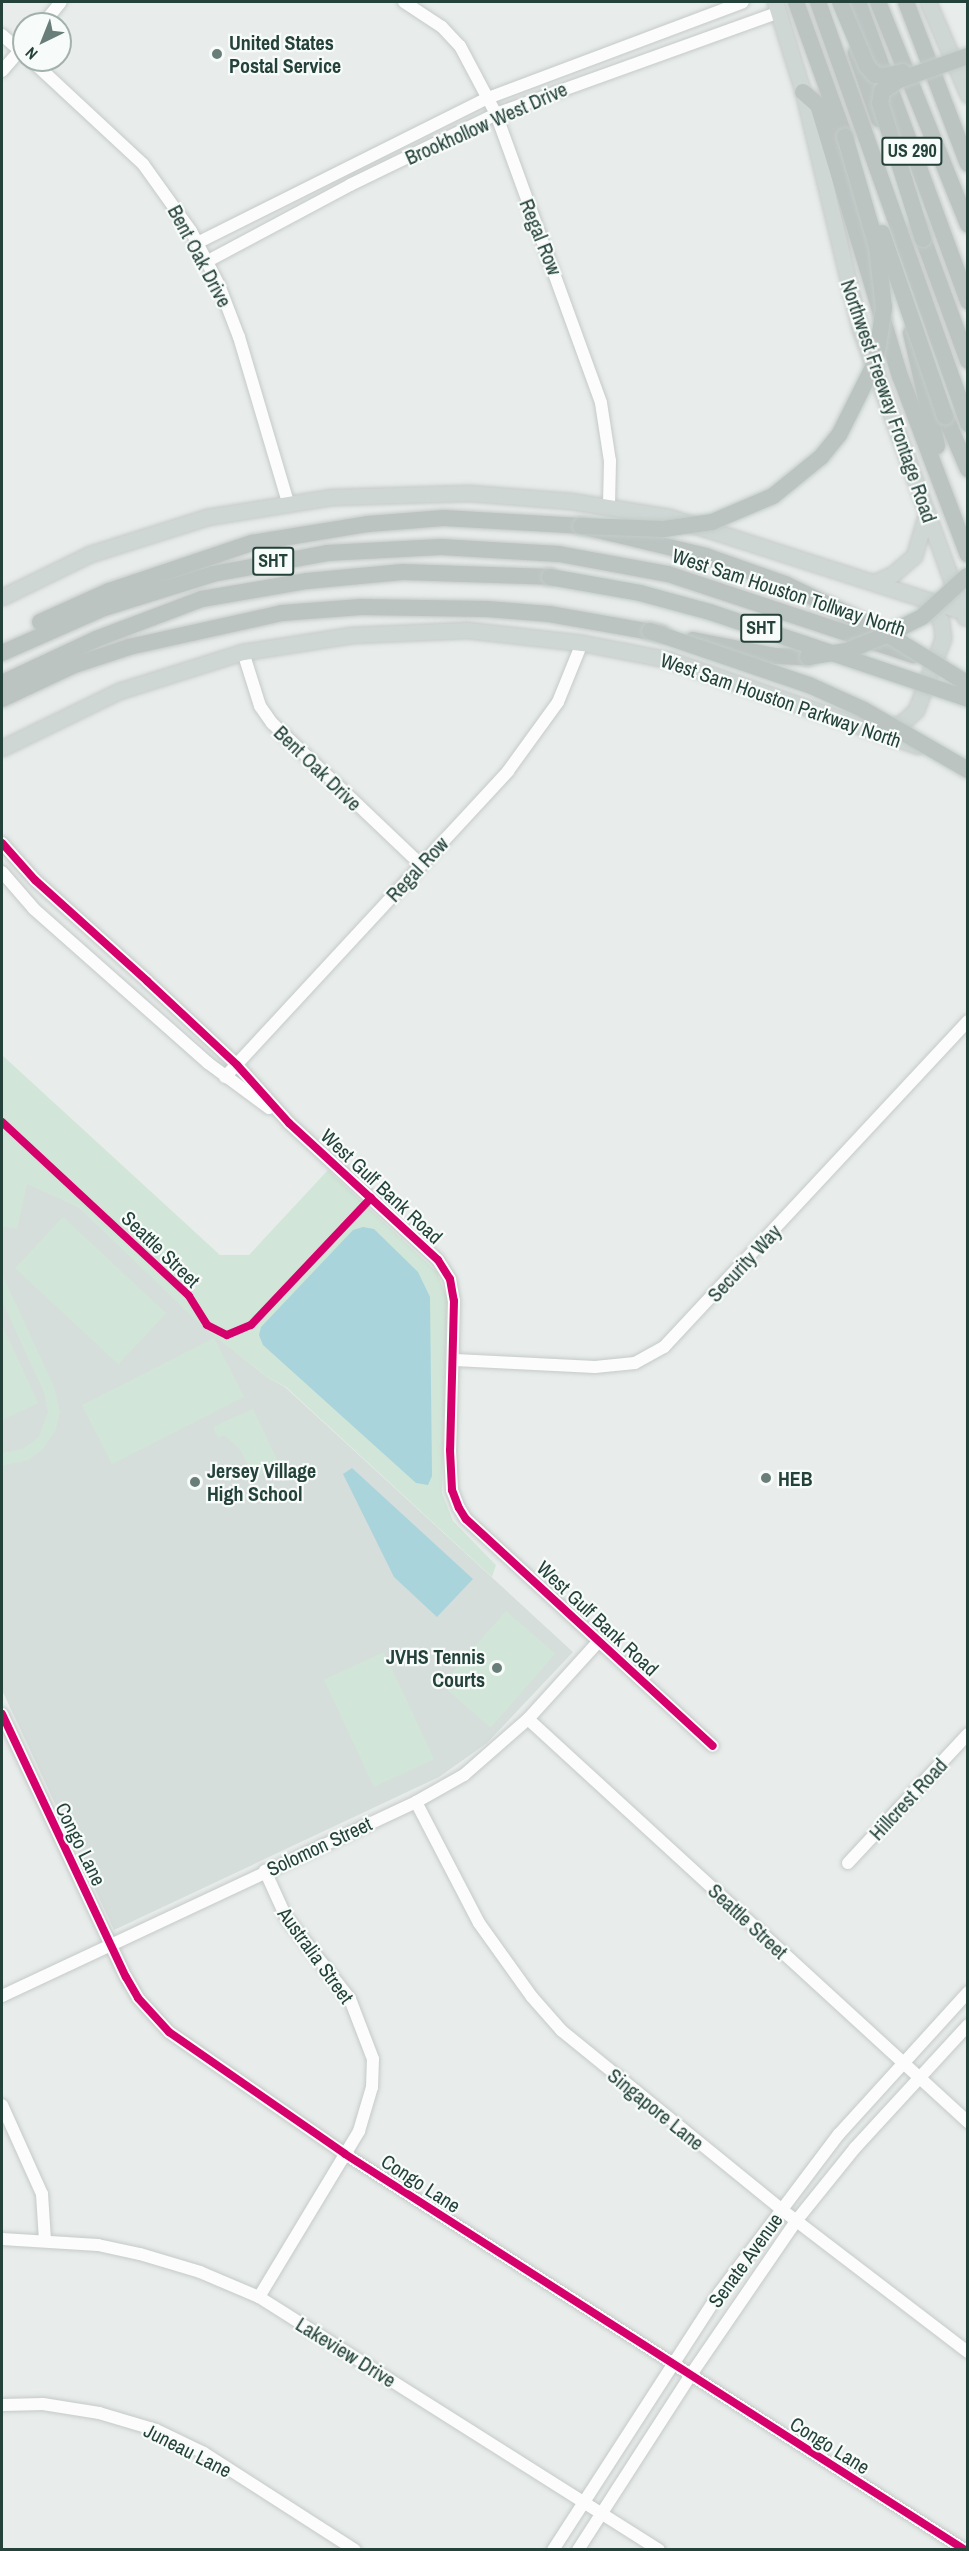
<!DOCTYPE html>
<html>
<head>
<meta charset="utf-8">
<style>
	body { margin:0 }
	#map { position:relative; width:969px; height:2551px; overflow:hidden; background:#e8edeb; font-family:"Archivo Narrow",sans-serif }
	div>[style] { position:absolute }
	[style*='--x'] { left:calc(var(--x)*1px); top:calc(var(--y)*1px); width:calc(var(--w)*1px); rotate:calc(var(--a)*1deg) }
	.built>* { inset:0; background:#d6dedb }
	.green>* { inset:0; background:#d1e6d8; transform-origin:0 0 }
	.water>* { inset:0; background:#a9d4db }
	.roads { filter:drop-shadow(0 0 2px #c5cac8) drop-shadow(0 0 2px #c5cac8) }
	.minor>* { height:12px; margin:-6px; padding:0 6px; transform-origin:6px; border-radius:6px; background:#fcfcfc }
	.major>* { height:15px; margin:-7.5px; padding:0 7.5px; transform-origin:7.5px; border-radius:7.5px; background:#cfd7d5 }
	.highway>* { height:16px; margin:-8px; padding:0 8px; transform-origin:8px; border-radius:8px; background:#bcc4c2 }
	.bridges { filter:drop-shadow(0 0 2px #c3ccc9) drop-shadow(0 0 2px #c3ccc9) }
	.highway-bridge>* { height:16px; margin:-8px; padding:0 8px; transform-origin:8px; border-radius:8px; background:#bcc4c2 }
	.cycleway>* { height:8px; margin:-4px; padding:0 4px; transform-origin:4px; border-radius:4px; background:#d6006c }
	.dots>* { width:16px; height:16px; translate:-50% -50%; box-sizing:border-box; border:3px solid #f7fbf9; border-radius:50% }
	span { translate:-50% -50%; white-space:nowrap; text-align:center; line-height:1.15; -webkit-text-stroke:4.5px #f7fbf9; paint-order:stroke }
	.shield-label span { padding:2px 4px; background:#f7fbf9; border:2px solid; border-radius:4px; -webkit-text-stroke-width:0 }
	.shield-label { font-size:18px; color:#24423a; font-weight:700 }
	.poi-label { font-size:20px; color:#24423a; font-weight:700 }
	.left { translate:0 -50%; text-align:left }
	.right { translate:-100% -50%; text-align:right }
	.street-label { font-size:20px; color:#24423a }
	.frame { position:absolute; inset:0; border:3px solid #24423a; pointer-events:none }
	.north { position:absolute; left:12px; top:12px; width:60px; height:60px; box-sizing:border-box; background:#f7fbf9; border:2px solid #a3b1ad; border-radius:50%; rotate:223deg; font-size:16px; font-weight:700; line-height:24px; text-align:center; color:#24423a }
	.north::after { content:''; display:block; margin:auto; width:21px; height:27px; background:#697e78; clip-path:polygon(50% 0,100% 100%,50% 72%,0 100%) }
</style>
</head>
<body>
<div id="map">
	<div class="built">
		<div style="clip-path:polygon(2px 1135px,27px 1183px,79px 1207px,203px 1326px,267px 1377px,285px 1387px,573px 1652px,487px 1743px,439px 1777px,114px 1930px,2px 1690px)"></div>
	</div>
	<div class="green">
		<div style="clip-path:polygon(2px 1055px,220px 1255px,249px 1255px,328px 1170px,437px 1272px,447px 1298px,442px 1493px,453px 1521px,496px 1565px,492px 1577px,286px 1387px,267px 1377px,203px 1327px,79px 1207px,27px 1184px,17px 1229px,2px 1226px)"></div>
		<div style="left:63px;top:1217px;width:141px;height:70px;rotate:43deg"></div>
		<div style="clip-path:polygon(2px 1274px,54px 1387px,60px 1412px,56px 1429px,42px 1450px,28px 1460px,3px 1465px,2px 1453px,23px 1449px,39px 1437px,48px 1412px,44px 1392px,2px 1301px)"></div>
		<div style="clip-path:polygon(2px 1325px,38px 1403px,2px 1420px)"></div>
		<div style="left:214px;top:1338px;width:66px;height:148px;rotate:63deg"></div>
		<div style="clip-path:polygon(253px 1409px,280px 1466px,255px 1477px,239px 1448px,224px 1435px,218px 1438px,213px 1427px)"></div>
		<div style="left:506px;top:1611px;width:65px;height:98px;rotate:41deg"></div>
		<div style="left:384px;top:1652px;width:118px;height:66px;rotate:65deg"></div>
	</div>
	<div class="water">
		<div style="clip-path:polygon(363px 1227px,374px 1229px,418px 1272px,430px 1297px,432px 1476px,428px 1485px,416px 1483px,263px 1345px,259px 1335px,261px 1327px,353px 1230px)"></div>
		<div style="clip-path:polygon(352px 1468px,473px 1579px,437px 1617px,394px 1577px,343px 1474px)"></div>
	</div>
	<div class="roads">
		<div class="minor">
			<div style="--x:404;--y:2;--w:45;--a:33.3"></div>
			<div style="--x:442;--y:27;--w:26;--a:47"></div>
			<div style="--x:460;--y:46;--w:77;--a:62.1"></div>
			<div style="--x:496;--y:114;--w:307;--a:70"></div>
			<div style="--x:601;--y:403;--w:59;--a:81.2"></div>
			<div style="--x:610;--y:461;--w:45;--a:91.3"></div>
			<div style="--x:43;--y:24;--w:28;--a:-51"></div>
			<div style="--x:2;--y:35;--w:29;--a:41"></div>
			<div style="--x:31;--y:60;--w:153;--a:42.9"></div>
			<div style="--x:143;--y:164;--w:82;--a:54.4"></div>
			<div style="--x:191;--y:231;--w:61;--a:62.6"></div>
			<div style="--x:219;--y:285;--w:56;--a:69"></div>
			<div style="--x:239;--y:337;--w:172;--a:73.5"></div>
			<div style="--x:2;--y:71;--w:33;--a:-49"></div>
			<div style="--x:197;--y:243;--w:325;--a:-26.5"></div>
			<div style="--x:488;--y:98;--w:272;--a:-20.6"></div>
			<div style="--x:206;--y:262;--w:163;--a:-28.1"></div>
			<div style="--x:350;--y:185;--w:162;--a:-25.9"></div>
			<div style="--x:496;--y:114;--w:301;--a:-19.8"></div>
			<div style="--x:243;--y:652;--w:57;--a:72.5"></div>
			<div style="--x:260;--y:706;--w:21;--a:55"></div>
			<div style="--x:272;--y:723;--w:206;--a:43.6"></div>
			<div style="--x:2;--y:843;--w:50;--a:48.3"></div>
			<div style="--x:35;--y:880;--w:151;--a:42"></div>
			<div style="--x:147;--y:981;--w:123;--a:43"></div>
			<div style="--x:237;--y:1065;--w:78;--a:48.1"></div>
			<div style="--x:289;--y:1123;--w:202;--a:42.6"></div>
			<div style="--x:438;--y:1260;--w:22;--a:58"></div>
			<div style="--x:450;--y:1279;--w:22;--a:80"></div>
			<div style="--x:454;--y:1301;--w:149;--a:91.5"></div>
			<div style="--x:450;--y:1450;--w:40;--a:87.1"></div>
			<div style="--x:452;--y:1490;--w:19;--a:69"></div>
			<div style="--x:459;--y:1508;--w:13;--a:58"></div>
			<div style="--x:466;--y:1519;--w:335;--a:42.6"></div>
			<div style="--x:2;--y:872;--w:49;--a:49.1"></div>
			<div style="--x:34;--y:909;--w:232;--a:41.5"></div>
			<div style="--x:208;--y:1063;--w:76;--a:36.4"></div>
			<div style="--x:225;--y:1077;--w:417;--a:-47.2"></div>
			<div style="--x:508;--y:771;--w:85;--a:-54.1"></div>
			<div style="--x:558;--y:702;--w:64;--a:-67.9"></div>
			<div style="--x:455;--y:1360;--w:140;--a:2.9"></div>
			<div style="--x:595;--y:1367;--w:40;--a:-5.7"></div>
			<div style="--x:635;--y:1363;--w:33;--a:-29"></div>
			<div style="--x:664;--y:1347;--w:446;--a:-47"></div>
			<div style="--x:2;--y:1714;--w:291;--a:64.8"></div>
			<div style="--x:126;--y:1977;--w:24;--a:60"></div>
			<div style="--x:138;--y:1998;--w:46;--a:47.6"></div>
			<div style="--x:169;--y:2032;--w:214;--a:34.7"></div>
			<div style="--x:345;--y:2154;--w:736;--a:32.57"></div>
			<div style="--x:528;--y:1719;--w:597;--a:42.49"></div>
			<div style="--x:416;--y:1802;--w:136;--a:62.5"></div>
			<div style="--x:479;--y:1923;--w:91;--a:54.4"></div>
			<div style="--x:532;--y:1997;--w:45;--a:48.6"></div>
			<div style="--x:562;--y:2031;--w:284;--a:39.1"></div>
			<div style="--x:782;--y:2210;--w:234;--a:37.4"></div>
			<div style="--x:848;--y:1863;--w:176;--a:-47.1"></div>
			<div style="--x:2;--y:1996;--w:457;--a:-25.1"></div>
			<div style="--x:416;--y:1802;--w:55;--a:-29.4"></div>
			<div style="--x:464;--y:1775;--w:85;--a:-41.2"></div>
			<div style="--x:528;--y:1719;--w:104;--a:-47.7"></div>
			<div style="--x:2;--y:2105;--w:98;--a:65.8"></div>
			<div style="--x:42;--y:2194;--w:47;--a:86.3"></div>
			<div style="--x:2;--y:2239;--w:96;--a:3.6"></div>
			<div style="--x:98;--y:2245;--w:43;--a:12.1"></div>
			<div style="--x:140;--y:2254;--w:63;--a:16.7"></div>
			<div style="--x:200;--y:2272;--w:64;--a:23"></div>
			<div style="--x:259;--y:2297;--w:473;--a:32.3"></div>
			<div style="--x:259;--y:2297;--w:194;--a:-58.9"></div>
			<div style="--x:359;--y:2131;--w:46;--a:-73.5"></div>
			<div style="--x:372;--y:2087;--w:28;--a:-88"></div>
			<div style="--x:373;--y:2059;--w:64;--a:-111"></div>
			<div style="--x:350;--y:1999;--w:104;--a:-128"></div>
			<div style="--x:286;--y:1917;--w:51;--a:-114.5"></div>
			<div style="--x:2;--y:2405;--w:41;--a:-1.4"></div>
			<div style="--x:43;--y:2404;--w:57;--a:9.1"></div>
			<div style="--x:99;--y:2413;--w:59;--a:16.6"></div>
			<div style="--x:156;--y:2430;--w:53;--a:25.6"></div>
			<div style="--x:204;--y:2453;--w:179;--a:32.7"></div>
			<div style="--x:553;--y:2550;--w:306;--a:-57.1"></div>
			<div style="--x:719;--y:2293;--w:199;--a:-53"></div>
			<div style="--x:839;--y:2134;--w:192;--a:-47.7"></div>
			<div style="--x:578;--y:2550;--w:207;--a:-57.2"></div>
			<div style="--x:690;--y:2376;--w:188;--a:-55.6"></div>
			<div style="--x:796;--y:2221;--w:94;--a:-51.1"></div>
			<div style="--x:855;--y:2148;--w:167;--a:-47.4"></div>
		</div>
		<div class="major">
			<div style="--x:775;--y:2;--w:94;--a:72.7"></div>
			<div style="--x:803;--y:92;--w:244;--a:76.5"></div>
			<div style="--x:860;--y:329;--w:307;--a:70"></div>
			<div style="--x:928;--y:2;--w:101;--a:66.7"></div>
			<div style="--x:875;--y:582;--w:20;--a:-24"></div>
			<div style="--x:893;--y:574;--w:28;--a:-41"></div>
			<div style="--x:914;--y:556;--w:46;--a:-73.5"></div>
			<div style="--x:2;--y:597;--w:98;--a:-26"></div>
			<div style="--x:90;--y:554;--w:123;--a:-17.5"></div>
			<div style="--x:207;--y:517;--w:127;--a:-9.1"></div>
			<div style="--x:332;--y:497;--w:137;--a:-1.7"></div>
			<div style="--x:469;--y:493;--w:102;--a:4.5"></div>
			<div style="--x:571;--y:501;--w:99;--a:9.3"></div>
			<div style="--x:669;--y:517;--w:314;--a:17.8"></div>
			<div style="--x:886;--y:729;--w:17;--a:-21"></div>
			<div style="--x:902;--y:723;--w:19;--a:-43"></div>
			<div style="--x:916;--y:710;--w:77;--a:-69.4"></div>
			<div style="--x:943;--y:638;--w:17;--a:-97"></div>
			<div style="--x:941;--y:621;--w:28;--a:-128"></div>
			<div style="--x:2;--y:748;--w:130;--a:-26"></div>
			<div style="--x:119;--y:691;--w:130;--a:-17.5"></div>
			<div style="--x:243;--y:652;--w:110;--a:-8.9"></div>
			<div style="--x:352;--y:635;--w:115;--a:-2.5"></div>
			<div style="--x:467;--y:630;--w:116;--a:6.4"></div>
			<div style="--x:582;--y:643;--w:90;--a:10.9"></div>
			<div style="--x:670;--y:660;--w:262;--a:19.1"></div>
		</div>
		<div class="highway">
			<div style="--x:796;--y:2;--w:144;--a:70.1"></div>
			<div style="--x:818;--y:2;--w:448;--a:70.4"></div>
			<div style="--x:858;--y:2;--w:319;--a:69.8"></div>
			<div style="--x:878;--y:2;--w:240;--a:68"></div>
			<div style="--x:906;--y:2;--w:173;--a:69.1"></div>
			<div style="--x:856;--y:53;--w:70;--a:70.8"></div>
			<div style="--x:803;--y:92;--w:20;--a:41"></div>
			<div style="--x:818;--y:105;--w:283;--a:73.2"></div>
			<div style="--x:900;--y:376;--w:191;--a:69.2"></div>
			<div style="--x:918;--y:225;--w:145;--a:69.8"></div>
			<div style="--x:911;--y:333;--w:116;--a:77"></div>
			<div style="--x:945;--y:416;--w:58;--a:66.5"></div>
			<div style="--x:40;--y:622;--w:76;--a:-24.2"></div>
			<div style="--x:109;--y:591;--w:151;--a:-18.6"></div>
			<div style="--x:252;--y:543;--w:118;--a:-9.3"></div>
			<div style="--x:368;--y:524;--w:76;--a:-4.5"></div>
			<div style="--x:444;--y:518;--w:137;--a:3.3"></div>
			<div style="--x:581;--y:526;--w:129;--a:13.5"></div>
			<div style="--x:706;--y:556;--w:84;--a:19.5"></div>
			<div style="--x:785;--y:584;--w:104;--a:25.6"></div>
			<div style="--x:693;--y:640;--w:84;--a:11"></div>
			<div style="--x:775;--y:656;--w:33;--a:2"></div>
			<div style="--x:2;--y:653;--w:111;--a:-23.8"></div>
			<div style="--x:104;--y:608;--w:114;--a:-17.3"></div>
			<div style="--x:213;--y:574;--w:116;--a:-10.4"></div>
			<div style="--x:327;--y:553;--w:114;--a:-3"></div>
			<div style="--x:441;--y:547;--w:118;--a:3.4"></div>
			<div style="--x:559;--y:554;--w:111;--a:10.4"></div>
			<div style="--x:668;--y:574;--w:258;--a:18.3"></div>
			<div style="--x:2;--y:683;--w:104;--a:-25.1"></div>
			<div style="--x:96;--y:639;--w:113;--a:-20.7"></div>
			<div style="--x:202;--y:599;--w:107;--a:-9.7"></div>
			<div style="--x:307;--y:581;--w:96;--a:-5.4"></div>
			<div style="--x:403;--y:572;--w:147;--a:1.9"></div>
			<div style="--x:2;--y:699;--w:77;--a:-25.2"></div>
			<div style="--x:72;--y:666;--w:60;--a:-18.4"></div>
			<div style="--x:129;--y:647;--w:157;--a:-12.5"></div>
			<div style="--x:282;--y:613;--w:79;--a:-4.3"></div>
			<div style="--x:361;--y:607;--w:126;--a:0.9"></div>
			<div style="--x:487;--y:609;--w:62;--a:4.6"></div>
			<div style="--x:549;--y:614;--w:115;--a:10"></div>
		</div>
	</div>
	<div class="bridges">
		<div class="highway-bridge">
			<div style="--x:840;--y:2;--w:69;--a:67.1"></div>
			<div style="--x:867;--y:66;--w:12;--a:48"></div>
			<div style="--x:875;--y:75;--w:9;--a:6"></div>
			<div style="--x:884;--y:76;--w:19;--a:-12"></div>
			<div style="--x:882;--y:233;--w:194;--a:71"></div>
			<div style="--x:923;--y:239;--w:143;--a:-107.5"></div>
			<div style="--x:880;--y:103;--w:12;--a:-81"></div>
			<div style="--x:882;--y:91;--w:20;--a:-33"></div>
			<div style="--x:899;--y:80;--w:73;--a:-19.2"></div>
			<div style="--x:581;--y:526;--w:83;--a:2.1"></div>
			<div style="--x:664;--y:529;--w:49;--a:-8.3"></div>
			<div style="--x:712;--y:522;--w:66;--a:-23.1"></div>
			<div style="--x:773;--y:496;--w:62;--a:-39.1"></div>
			<div style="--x:821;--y:457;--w:28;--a:-51"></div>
			<div style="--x:839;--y:435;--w:80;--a:-63.4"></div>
			<div style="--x:875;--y:363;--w:56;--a:-80.7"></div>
			<div style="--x:884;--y:308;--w:61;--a:-96.5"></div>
			<div style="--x:877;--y:247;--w:115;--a:-106.2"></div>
			<div style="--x:550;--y:577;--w:91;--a:10.1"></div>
			<div style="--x:640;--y:593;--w:73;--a:15.2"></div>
			<div style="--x:710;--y:612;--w:272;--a:18.6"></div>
			<div style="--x:650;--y:631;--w:168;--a:18.8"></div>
			<div style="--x:809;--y:685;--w:60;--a:24.4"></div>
			<div style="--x:864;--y:710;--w:120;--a:30"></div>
			<div style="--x:882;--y:631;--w:101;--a:31.6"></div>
			<div style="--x:808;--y:657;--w:39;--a:-9"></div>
			<div style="--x:847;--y:651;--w:42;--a:-22.3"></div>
			<div style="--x:886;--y:635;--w:40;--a:-26.6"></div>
			<div style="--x:922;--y:617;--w:61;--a:-42.3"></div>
		</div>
	</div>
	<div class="cycleway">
		<div style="--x:2;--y:843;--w:50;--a:48.3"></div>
		<div style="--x:35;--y:880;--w:151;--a:42"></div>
		<div style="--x:147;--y:981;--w:123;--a:43"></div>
		<div style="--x:237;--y:1065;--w:78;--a:48.1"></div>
		<div style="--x:289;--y:1123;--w:202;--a:42.6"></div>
		<div style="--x:438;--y:1260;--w:22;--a:58"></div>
		<div style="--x:450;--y:1279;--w:22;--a:80"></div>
		<div style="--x:454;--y:1301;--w:149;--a:91.5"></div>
		<div style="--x:450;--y:1450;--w:40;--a:87.1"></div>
		<div style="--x:452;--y:1490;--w:19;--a:69"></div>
		<div style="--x:459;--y:1508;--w:13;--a:58"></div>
		<div style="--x:466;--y:1519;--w:335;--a:42.6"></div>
		<div style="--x:2;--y:1122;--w:255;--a:42.9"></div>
		<div style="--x:189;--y:1296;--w:34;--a:58"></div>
		<div style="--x:207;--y:1325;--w:22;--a:27"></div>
		<div style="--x:227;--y:1335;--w:26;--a:-23"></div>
		<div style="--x:251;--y:1325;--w:175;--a:-46.6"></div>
		<div style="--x:2;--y:1714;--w:291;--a:64.8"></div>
		<div style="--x:126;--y:1977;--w:24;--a:60"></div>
		<div style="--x:138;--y:1998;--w:46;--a:47.6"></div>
		<div style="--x:169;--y:2032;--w:214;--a:34.7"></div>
		<div style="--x:345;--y:2154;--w:736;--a:32.57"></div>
	</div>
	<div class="dots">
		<div style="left:217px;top:54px;background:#697e78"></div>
		<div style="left:766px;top:1478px;background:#697e78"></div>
		<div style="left:195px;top:1482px;background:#697e78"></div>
		<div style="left:497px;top:1668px;background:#697e78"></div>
	</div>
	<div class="shield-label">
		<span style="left:912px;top:151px">US 290</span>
		<span style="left:273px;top:561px">SHT</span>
		<span style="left:761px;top:628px">SHT</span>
	</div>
	<div class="poi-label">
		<span class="left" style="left:229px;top:54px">United States<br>Postal Service</span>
		<span class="left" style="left:207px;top:1482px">Jersey Village<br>High School</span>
		<span class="left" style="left:778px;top:1478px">HEB</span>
		<span class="right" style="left:485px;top:1668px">JVHS Tennis<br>Courts</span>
	</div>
	<div class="street-label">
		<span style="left:486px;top:123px;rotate:-24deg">Brookhollow West Drive</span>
		<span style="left:541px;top:237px;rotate:68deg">Regal Row</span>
		<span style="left:200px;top:256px;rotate:62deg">Bent Oak Drive</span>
		<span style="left:889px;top:401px;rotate:71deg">Northwest Freeway Frontage Road</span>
		<span style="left:789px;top:592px;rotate:18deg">West Sam Houston Tollway North</span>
		<span style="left:781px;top:700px;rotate:19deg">West Sam Houston Parkway North</span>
		<span style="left:318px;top:768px;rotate:44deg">Bent Oak Drive</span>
		<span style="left:417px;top:869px;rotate:-47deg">Regal Row</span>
		<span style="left:382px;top:1186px;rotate:43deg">West Gulf Bank Road</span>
		<span style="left:161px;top:1249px;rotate:44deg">Seattle Street</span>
		<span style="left:744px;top:1263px;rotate:-47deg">Security Way</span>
		<span style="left:598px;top:1618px;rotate:43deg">West Gulf Bank Road</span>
		<span style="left:908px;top:1799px;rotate:-47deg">Hillcrest Road</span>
		<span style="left:81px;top:1844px;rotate:64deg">Congo Lane</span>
		<span style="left:319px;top:1846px;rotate:-25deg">Solomon Street</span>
		<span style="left:748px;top:1921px;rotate:43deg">Seattle Street</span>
		<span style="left:316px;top:1955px;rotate:54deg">Australia Street</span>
		<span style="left:656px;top:2109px;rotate:39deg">Singapore Lane</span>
		<span style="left:421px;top:2183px;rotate:33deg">Congo Lane</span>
		<span style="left:745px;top:2260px;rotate:-54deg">Senate Avenue</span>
		<span style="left:346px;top:2352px;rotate:32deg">Lakeview Drive</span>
		<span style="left:830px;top:2445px;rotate:32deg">Congo Lane</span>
		<span style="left:188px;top:2450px;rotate:27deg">Juneau Lane</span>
	</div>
	<div class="frame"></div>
	<div class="north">N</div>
</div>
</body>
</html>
